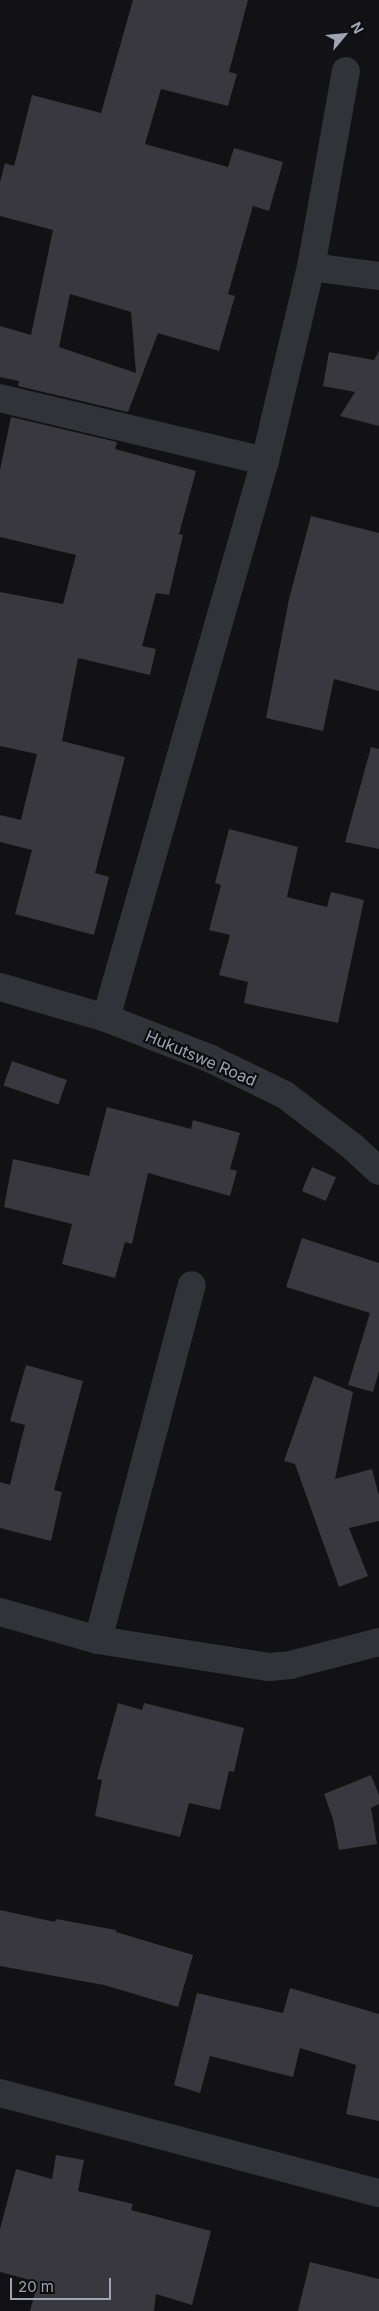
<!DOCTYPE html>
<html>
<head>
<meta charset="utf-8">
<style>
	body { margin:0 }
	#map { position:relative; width:379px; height:2311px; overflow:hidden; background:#121113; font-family:Inter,sans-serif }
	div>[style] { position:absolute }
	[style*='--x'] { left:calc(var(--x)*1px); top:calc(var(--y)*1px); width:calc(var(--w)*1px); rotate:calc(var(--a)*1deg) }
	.building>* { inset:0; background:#39383e; transform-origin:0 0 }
	.street>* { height:28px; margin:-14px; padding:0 14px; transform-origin:14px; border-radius:14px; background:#323239 }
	span { translate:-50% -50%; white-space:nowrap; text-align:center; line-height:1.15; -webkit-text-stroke:4.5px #0d0d0e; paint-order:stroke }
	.street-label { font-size:16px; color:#a1a3b5 }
	.north { position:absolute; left:319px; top:10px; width:50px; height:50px; -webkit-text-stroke:4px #0d0d0e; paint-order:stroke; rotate:62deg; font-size:14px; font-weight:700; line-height:20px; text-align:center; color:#a1a3b5 }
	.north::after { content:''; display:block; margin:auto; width:18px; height:22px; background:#a1a3b5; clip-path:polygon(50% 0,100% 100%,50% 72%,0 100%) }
	.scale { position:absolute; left:10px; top:2278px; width:101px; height:22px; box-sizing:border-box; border:2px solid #a1a3b5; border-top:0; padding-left:6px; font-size:15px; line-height:18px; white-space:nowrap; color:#a1a3b5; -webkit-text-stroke:4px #0d0d0e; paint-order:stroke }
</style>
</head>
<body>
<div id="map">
	<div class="building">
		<div style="clip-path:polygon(evenodd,133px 0,248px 0,229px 72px,237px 74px,228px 106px,161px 89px,145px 144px,228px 167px,234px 148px,283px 162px,269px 211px,253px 206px,228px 294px,235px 296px,219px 351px,158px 333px,128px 412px,18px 386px,19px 381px,0 377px,0 326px,31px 335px,53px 230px,0 216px,0 182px,5px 163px,14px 166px,32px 95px,101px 113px,133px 0,70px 294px,131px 312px,136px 373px,59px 347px,70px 294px)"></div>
		<div style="clip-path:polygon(379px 351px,379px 426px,340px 416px,355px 392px,323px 386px,329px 352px,374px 360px)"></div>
		<div style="clip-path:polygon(11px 417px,117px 442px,115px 449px,196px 471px,179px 534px,183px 535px,169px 595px,156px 593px,142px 646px,156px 649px,150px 675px,78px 658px,62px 741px,125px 757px,95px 873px,109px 877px,94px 935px,15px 914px,32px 850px,0 842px,0 815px,21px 820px,37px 754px,0 746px,0 592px,63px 604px,76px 555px,0 537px,0 470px)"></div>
		<div style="clip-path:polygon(311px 516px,379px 533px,379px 691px,334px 679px,323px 731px,266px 718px,289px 599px)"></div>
		<div style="clip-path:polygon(371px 747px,379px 749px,379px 849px,345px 842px)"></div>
		<div style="clip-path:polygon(229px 829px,298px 847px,287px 897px,327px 907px,331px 892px,364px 900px,338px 1023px,244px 1003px,248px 982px,219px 975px,230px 935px,209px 930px,221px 885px,215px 883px)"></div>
		<div style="left:12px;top:1061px;width:58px;height:26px;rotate:19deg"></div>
		<div style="clip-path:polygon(107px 1107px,191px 1129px,193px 1120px,240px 1133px,230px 1169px,237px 1171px,230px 1196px,148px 1173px,132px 1244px,125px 1242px,115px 1278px,62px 1264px,72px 1224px,4px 1207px,13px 1159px,89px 1176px)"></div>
		<div style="left:312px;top:1167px;width:26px;height:26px;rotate:23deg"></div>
		<div style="clip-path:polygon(302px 1238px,379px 1263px,379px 1371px,373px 1392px,348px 1385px,370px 1313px,286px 1287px)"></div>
		<div style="clip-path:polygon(26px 1365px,83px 1381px,54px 1490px,62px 1492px,51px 1541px,0 1528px,0 1482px,10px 1485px,25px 1425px,10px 1421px)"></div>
		<div style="clip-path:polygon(314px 1376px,353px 1392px,335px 1479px,372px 1469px,379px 1496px,379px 1521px,349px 1528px,368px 1576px,339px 1587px,295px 1464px,284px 1461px)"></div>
		<div style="clip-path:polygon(118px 1703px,142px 1710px,144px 1703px,244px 1728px,234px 1772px,229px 1771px,220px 1810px,189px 1803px,180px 1837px,95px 1816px,102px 1780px,97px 1779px)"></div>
		<div style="clip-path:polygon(371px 1775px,379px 1795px,379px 1804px,371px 1808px,377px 1844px,339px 1850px,333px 1819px,324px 1794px)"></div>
		<div style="clip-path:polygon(0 1910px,55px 1922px,56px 1919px,116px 1930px,116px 1932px,193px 1955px,178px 2007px,104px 1985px,0 1966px)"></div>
		<div style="clip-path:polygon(290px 1988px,379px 2014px,379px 2121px,346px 2114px,356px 2065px,300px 2048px,293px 2077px,210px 2056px,200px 2093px,174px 2085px,197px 1993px,283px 2013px)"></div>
		<div style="clip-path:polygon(56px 2155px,84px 2160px,78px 2191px,133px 2204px,131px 2210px,211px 2231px,192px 2305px,156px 2294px,154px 2311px,30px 2311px,38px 2282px,0 2272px,0 2229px,16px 2169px,52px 2179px)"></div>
		<div style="clip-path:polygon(310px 2262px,379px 2279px,379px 2311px,298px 2311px)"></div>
	</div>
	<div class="street">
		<div style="--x:311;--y:267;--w:69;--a:7.5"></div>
		<div style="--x:0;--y:398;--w:272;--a:13.4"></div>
		<div style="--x:0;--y:987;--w:110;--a:16.3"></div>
		<div style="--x:106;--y:1018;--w:113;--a:21.3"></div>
		<div style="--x:211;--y:1059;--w:82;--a:25.9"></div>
		<div style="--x:285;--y:1095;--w:86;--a:37.4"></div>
		<div style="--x:353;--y:1147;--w:35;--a:43"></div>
		<div style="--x:106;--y:1018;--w:579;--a:-74.07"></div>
		<div style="--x:265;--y:461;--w:199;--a:-76.7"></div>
		<div style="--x:311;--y:267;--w:199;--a:-79.9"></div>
		<div style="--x:0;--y:1612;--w:102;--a:15.9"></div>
		<div style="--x:98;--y:1640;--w:173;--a:9"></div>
		<div style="--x:269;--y:1667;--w:21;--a:-5"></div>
		<div style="--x:290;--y:1665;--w:92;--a:-14.5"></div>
		<div style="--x:98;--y:1640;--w:367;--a:-75.2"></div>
		<div style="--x:0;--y:2093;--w:392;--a:14.8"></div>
	</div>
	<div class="street-label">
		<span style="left:201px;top:1058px;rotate:23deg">Hukutswe Road</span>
	</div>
	<div class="north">N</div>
	<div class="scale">20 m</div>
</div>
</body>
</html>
